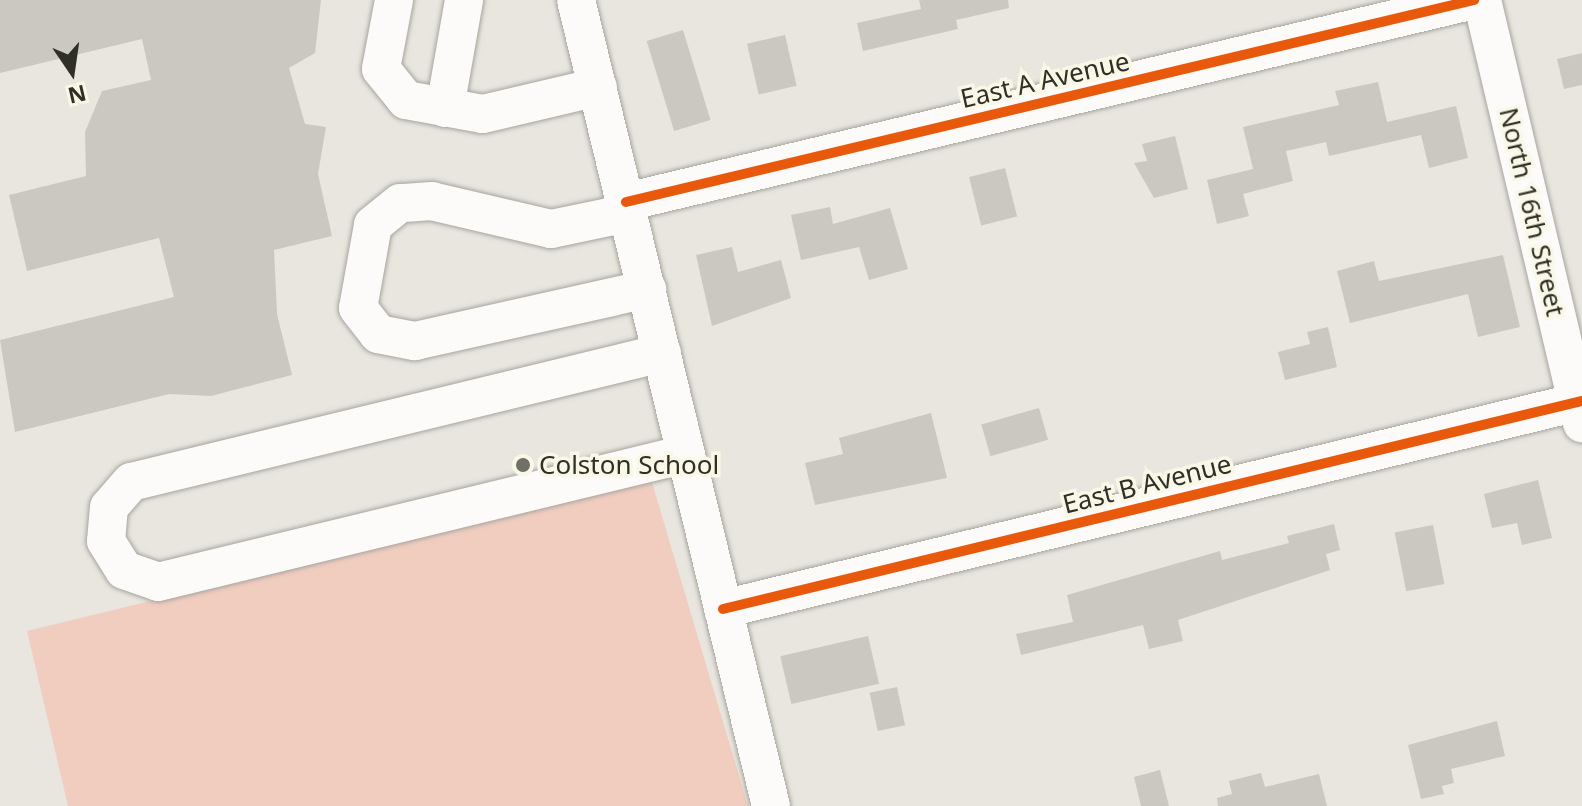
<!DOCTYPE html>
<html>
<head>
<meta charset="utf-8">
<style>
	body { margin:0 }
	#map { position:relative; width:1582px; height:806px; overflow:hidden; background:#e8e6de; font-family:"Noto Sans",sans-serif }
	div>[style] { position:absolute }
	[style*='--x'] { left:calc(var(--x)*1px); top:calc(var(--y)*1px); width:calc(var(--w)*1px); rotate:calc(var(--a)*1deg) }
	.green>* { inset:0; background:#f1cdc0 }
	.building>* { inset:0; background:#cbc8c2; transform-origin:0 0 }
	.roads { filter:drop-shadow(0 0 2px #a6a59f) drop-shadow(0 0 2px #a6a59f) }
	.minor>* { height:38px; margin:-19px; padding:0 19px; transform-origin:19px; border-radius:19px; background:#fcfbfa }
	.cycleway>* { height:10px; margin:-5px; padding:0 5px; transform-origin:5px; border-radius:5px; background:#e8590c }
	.dots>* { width:22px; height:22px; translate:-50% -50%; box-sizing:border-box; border:4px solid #f9f8e7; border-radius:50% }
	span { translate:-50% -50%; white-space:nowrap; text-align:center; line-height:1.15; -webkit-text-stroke:7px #f9f8e7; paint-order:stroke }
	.street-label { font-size:26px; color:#2f2f28 }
	.poi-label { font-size:26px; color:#2f2f28 }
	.left { translate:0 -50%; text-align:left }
	.north { position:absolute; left:32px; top:32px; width:80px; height:80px; -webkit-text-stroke:6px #f9f8e7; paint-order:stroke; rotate:167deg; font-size:22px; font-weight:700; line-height:32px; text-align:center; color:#2f2f28 }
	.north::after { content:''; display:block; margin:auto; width:28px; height:36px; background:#2f2f28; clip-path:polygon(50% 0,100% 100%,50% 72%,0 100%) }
</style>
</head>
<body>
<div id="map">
	<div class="green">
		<div style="clip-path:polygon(651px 479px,748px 806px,68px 806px,27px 631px)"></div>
	</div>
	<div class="building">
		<div style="clip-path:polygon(0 0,321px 0,315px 53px,289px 68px,305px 124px,326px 127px,318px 174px,332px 236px,274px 250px,277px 314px,292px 375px,211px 396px,169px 394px,15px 432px,0 340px,174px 297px,159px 238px,27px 271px,9px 195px,86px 176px,85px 132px,102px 91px,151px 80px,142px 39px,0 73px)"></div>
		<div style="clip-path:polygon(919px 0,1008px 0,1009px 8px,956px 20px,958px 29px,863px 51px,857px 23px,921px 9px)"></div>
		<div style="left:683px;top:30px;width:94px;height:38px;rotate:73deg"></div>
		<div style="left:785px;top:35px;width:52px;height:39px;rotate:77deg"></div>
		<div style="clip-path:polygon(1582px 53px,1582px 85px,1564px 89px,1557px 59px)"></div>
		<div style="clip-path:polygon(1378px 82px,1387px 122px,1456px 106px,1468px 158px,1429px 168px,1421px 135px,1329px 156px,1326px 142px,1286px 151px,1293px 181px,1243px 194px,1249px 216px,1217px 224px,1207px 180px,1253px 169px,1243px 127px,1339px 105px,1335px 91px)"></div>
		<div style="clip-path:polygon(1175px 136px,1188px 189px,1154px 198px,1134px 163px,1147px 161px,1142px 144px)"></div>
		<div style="left:1005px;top:168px;width:50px;height:37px;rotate:76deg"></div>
		<div style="clip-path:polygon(830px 207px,833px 224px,890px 208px,908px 269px,869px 280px,859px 247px,801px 260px,791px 215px)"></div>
		<div style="clip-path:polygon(732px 247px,738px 272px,781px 260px,791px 298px,712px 326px,696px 255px)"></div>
		<div style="clip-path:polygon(1503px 255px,1520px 327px,1478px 337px,1468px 294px,1350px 323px,1337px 271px,1374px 261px,1379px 281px)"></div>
		<div style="clip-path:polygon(1328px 327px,1337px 367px,1285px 380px,1278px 352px,1310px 344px,1307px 332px)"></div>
		<div style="left:1039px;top:408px;width:33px;height:60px;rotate:74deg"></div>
		<div style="clip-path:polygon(931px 413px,947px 478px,815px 505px,805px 463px,843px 454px,839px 438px)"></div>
		<div style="clip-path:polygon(1538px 480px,1552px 538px,1522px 545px,1517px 523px,1492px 528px,1484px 494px)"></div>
		<div style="clip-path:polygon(1334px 524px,1340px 550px,1326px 554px,1330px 570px,1178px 620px,1183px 641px,1149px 649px,1143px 625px,1021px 655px,1016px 634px,1073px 622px,1067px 595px,1220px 551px,1222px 560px,1289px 543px,1287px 536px)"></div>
		<div style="left:1433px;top:525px;width:60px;height:39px;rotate:79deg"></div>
		<div style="left:868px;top:636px;width:49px;height:90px;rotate:77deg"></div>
		<div style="left:897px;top:687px;width:39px;height:28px;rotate:78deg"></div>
		<div style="clip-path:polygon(1497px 721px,1505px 756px,1451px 769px,1454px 783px,1442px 786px,1444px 794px,1421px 799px,1408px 745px)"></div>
		<div style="clip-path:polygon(1160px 770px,1169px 806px,1141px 806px,1134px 777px)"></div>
		<div style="clip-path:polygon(1261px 773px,1265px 787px,1319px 774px,1327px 806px,1218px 806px,1217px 798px,1232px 794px,1229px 781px)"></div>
	</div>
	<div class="roads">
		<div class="minor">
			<div style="--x:394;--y:0;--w:70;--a:100.7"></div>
			<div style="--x:381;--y:69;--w:40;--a:51"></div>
			<div style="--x:406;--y:100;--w:78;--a:10.3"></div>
			<div style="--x:483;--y:114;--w:118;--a:-13.2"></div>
			<div style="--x:576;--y:0;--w:829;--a:76.4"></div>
			<div style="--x:1482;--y:0;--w:435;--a:76.7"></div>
			<div style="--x:445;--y:108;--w:110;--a:-80"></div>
			<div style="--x:626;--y:202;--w:872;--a:-13.4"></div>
			<div style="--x:628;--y:213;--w:79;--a:168.3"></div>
			<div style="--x:551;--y:229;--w:122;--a:-166.8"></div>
			<div style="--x:432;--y:201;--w:32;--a:176"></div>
			<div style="--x:400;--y:203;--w:35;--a:141"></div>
			<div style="--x:373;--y:225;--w:84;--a:100.2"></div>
			<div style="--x:358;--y:308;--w:33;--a:52"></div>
			<div style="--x:378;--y:334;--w:38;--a:11"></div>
			<div style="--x:415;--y:341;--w:238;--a:-12.6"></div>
			<div style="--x:662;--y:353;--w:546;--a:166.35"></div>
			<div style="--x:131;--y:482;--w:33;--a:131"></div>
			<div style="--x:109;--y:507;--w:34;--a:95"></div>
			<div style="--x:106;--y:541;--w:34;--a:58"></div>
			<div style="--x:124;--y:570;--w:36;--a:19"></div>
			<div style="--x:158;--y:582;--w:543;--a:-13.63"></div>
			<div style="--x:723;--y:609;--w:884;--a:-13.61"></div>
		</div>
	</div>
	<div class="cycleway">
		<div style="--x:626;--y:202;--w:872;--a:-13.4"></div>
		<div style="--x:723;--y:609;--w:884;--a:-13.61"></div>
	</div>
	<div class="dots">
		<div style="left:523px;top:465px;background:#706f68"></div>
	</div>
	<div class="street-label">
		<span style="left:1045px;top:80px;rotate:-13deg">East A Avenue</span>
		<span style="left:1532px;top:212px;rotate:77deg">North 16th Street</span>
		<span style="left:1147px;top:484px;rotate:-14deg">East B Avenue</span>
	</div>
	<div class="poi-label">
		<span class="left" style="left:539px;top:465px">Colston School</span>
	</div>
	<div class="north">N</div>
</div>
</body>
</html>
